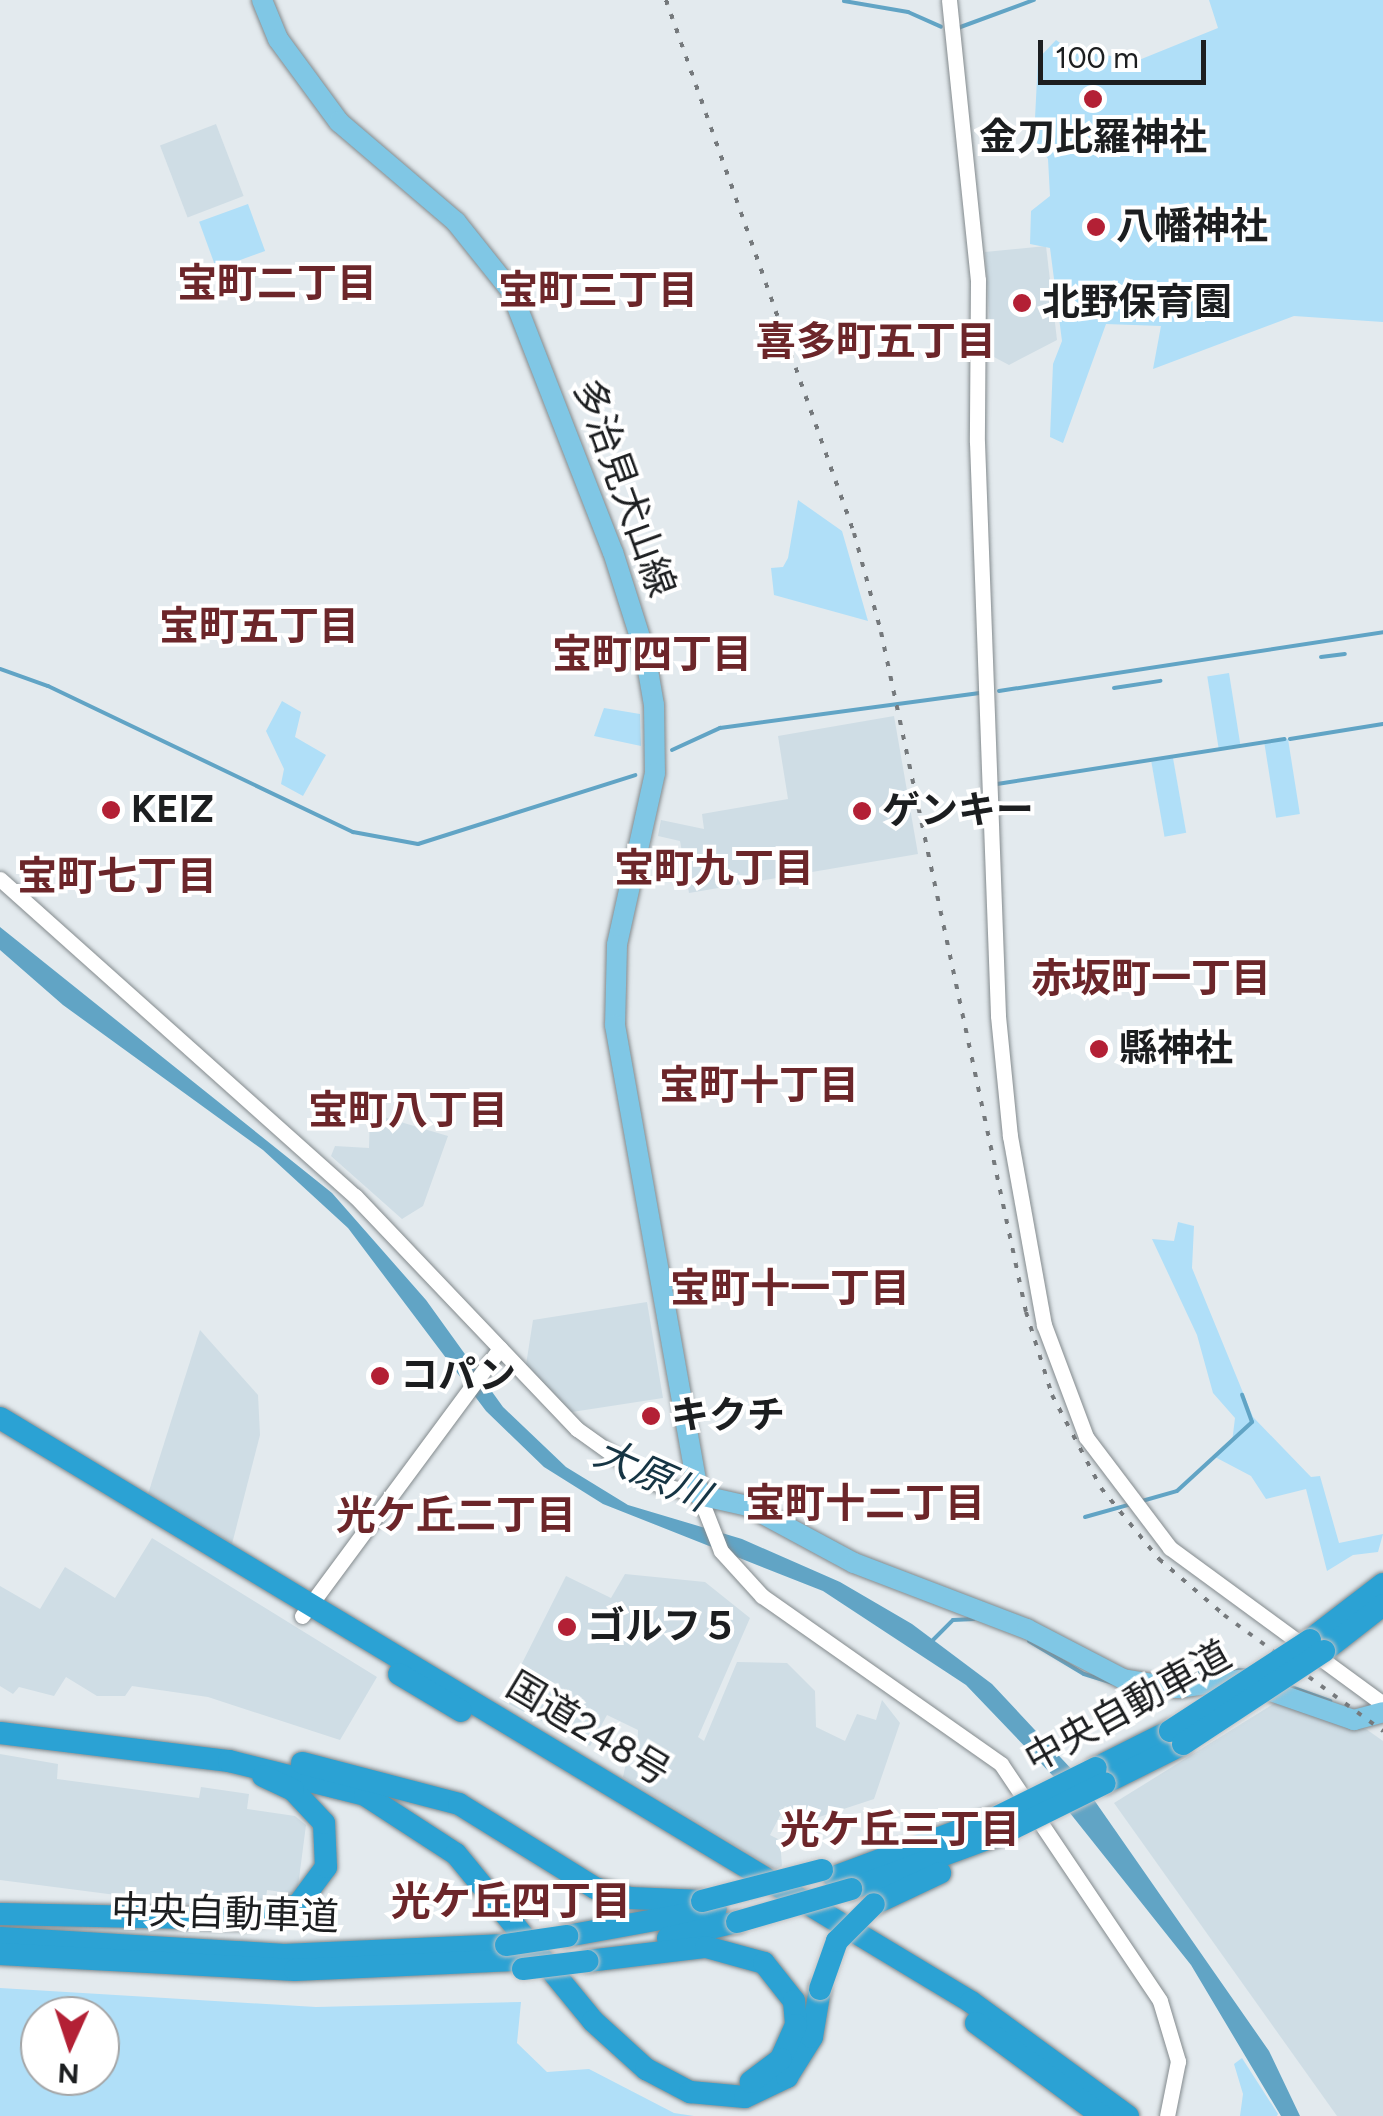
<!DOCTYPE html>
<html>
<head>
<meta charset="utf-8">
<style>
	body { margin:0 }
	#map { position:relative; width:1383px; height:2116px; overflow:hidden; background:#e3eaee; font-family:Figtree,"Noto Sans JP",sans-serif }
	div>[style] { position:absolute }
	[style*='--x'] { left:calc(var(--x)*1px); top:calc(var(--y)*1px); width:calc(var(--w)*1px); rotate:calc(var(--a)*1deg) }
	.built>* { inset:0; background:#cfdde5; transform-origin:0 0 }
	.green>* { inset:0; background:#b0dff8; transform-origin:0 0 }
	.water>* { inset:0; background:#61a4c5 }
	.stream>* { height:4px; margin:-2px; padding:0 2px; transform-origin:2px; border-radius:2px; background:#61a4c5 }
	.roads { filter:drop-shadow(0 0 2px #838a8d) drop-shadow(0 0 2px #838a8d) }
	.minor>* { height:15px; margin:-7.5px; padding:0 7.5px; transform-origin:7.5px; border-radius:7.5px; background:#fff }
	.major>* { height:20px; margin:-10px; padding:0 10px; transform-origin:10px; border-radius:10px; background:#80c7e5 }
	.highway>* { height:22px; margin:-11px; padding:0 11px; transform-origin:11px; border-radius:11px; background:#2ba2d4 }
	.rail>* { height:4px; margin-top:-2px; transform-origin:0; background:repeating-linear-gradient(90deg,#75797c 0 5px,transparent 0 15px) }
	.bridges { filter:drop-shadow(0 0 2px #c4c4c5) drop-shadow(0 0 2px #c4c4c5) }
	.highway-bridge>* { height:22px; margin:-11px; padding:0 11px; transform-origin:11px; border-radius:11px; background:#2ba2d4 }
	.dots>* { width:28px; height:28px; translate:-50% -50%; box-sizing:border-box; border:5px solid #fff; border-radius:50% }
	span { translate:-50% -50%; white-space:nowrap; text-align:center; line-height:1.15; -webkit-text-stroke:8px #fff; paint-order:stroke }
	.poi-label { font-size:38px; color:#1c1e20; font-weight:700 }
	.left { translate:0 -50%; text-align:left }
	.street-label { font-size:38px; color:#1c1e20 }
	.neighbourhood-label { font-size:40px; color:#6c262a; font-weight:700 }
	.water-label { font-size:40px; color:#163544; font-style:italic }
	.north { position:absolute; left:20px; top:1996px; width:100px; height:100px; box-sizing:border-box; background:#fff; border:2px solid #a4a5a6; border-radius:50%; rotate:183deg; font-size:28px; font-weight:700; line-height:40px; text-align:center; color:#1c1e20 }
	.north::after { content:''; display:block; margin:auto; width:35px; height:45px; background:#b32035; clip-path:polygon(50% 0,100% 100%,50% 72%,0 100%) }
	.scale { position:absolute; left:1038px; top:40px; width:168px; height:45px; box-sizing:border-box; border:5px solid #1c1e20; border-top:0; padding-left:12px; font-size:30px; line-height:35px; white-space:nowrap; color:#1c1e20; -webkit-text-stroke:8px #fff; paint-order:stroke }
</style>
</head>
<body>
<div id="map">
	<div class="built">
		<div style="left:216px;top:124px;width:77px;height:60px;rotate:69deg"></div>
		<div style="clip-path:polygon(1046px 246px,1057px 340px,1009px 365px,992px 356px,985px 252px)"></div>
		<div style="clip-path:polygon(894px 716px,918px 854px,689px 893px,680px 841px,658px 836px,661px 820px,704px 829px,702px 814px,788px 799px,778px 736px)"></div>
		<div style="clip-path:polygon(370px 1113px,448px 1136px,423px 1206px,402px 1219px,331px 1156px,335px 1146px,369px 1148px)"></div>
		<div style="clip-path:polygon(647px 1302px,663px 1398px,572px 1412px,526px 1365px,533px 1320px)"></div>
		<div style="clip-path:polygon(200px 1330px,258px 1395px,260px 1435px,232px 1544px,148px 1494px)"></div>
		<div style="clip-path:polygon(152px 1538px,377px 1677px,340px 1740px,208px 1697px,132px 1686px,125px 1696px,97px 1696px,66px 1677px,54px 1696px,19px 1687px,13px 1694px,0 1686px,0 1586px,40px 1609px,65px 1567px,115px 1598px)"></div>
		<div style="clip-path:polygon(625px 1574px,705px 1582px,750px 1618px,698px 1737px,704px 1741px,737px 1662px,787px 1663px,815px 1691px,816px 1727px,845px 1741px,857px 1714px,876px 1720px,882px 1700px,900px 1723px,874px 1799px,810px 1820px,785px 1806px,770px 1835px,780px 1840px,782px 1866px,776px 1870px,623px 1777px,626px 1763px,637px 1763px,638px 1730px,607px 1715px,590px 1746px,503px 1701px,566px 1576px,611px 1598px)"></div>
		<div style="clip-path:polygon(1275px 1703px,1366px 1729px,1383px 1741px,1383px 2116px,1337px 2116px,1114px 1803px)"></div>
		<div style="clip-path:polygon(0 1754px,58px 1764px,57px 1779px,199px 1798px,201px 1787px,249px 1794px,247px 1809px,295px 1816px,306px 1825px,297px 1894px,267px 1890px,265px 1905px,233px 1901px,232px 1910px,0 1880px)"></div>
	</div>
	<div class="green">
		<div style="clip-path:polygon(1209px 0,1383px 0,1383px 322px,1294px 316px,1153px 369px,1161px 326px,1106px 324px,1063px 443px,1050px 437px,1053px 364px,1062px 341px,1050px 248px,1030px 244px,1031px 211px,1050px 196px,1048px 159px,1034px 138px,1038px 59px,1056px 40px,1070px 50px,1139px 60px,1218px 28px)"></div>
		<div style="left:248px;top:204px;width:50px;height:52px;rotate:70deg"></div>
		<div style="clip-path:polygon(798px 500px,842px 531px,868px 621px,774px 595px,771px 568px,783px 567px,788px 558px)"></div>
		<div style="left:1229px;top:673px;width:75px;height:22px;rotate:81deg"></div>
		<div style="clip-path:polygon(282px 701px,301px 712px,295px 737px,326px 755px,303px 796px,281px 784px,284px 769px,266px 731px)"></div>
		<div style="clip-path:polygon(604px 708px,640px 714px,641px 746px,594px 736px)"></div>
		<div style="left:1288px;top:739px;width:76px;height:24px;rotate:81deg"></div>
		<div style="left:1173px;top:758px;width:76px;height:22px;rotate:80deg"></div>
		<div style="clip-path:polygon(1178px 1222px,1194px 1226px,1192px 1268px,1253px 1417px,1311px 1477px,1320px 1476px,1339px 1543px,1383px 1534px,1378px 1552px,1353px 1555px,1327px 1571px,1306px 1489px,1266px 1499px,1251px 1476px,1215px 1457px,1232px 1442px,1235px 1418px,1213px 1393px,1197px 1335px,1152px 1239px,1174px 1241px)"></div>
		<div style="clip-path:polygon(evenodd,0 1988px,316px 2007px,521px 2002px,517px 2043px,547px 2072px,589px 2069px,674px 2113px,694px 2116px,0 2116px,0 1988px,40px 2016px,100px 2016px,100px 2076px,40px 2076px,40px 2016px)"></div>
		<div style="clip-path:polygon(1242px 2058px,1278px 2114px,1277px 2116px,1240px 2116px,1243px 2094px,1234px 2064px)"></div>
	</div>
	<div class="water">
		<div style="clip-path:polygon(0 927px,332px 1193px,426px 1300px,503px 1407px,566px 1467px,628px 1505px,742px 1539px,840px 1582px,912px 1624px,992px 1684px,1076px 1774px,1269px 2051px,1300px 2116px,1281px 2116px,1191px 1965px,1062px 1803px,1055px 1778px,966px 1685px,823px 1591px,603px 1504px,544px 1467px,486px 1411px,348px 1228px,263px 1150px,63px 1005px,0 950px)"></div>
	</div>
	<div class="stream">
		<div style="--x:844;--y:1;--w:65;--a:9.8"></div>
		<div style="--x:908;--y:12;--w:36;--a:24"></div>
		<div style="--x:955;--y:29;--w:84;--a:-20.2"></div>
		<div style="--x:1321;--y:657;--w:24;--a:-7"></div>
		<div style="--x:0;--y:669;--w:51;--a:19.5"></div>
		<div style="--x:48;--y:686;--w:338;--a:25.6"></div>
		<div style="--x:353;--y:832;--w:66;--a:10.5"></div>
		<div style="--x:418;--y:844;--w:228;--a:-17.6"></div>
		<div style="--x:1114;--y:688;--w:47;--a:-8.7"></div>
		<div style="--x:999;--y:691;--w:389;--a:-8.7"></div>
		<div style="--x:1290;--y:739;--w:94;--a:-9.2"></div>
		<div style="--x:672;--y:750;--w:53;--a:-24.6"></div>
		<div style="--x:720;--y:728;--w:262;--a:-7.7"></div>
		<div style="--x:997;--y:784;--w:291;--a:-8.9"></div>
		<div style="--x:1142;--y:1501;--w:36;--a:-16"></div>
		<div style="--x:1177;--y:1491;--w:102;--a:-42.6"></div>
		<div style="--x:1252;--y:1422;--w:29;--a:-110"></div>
		<div style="--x:1085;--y:1517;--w:45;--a:-15.6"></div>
		<div style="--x:933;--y:1640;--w:28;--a:-45"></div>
		<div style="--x:953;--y:1620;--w:21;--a:-3"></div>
		<div style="--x:1029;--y:1641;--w:64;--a:31"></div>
		<div style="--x:1084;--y:1674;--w:81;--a:17.3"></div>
		<div style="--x:1200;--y:1672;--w:47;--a:-2.4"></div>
		<div style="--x:1288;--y:1686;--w:45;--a:19.7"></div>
	</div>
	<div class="roads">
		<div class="minor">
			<div style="--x:949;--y:0;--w:281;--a:84.1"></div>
			<div style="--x:978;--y:280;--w:162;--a:90.4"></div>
			<div style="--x:977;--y:442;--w:574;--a:87.9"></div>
			<div style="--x:998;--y:1016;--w:121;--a:84.3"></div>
			<div style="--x:1010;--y:1136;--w:192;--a:79.8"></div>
			<div style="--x:1044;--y:1325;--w:120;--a:69.4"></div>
			<div style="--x:1086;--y:1437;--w:139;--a:52.9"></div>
			<div style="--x:1170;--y:1548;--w:264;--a:36.2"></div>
			<div style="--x:0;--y:879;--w:476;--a:41.8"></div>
			<div style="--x:355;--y:1196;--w:322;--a:46.4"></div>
			<div style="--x:577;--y:1429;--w:91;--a:35.6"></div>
			<div style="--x:651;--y:1482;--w:50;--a:15.2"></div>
			<div style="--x:699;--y:1495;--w:60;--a:68.6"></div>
			<div style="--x:721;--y:1551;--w:61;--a:47.7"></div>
			<div style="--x:762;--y:1596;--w:292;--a:35.1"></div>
			<div style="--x:1001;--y:1764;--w:285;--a:56.1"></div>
			<div style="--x:1160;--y:2001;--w:63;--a:73.3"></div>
			<div style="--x:1178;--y:2061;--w:56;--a:101.3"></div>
			<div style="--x:302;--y:1616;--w:333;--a:-53.5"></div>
		</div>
		<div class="major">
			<div style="--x:262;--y:0;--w:42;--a:67.7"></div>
			<div style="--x:278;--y:39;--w:103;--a:53.7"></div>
			<div style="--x:339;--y:122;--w:154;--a:40.5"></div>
			<div style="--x:456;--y:222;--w:88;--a:51.4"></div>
			<div style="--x:511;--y:291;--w:280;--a:68.7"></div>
			<div style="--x:613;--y:552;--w:106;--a:72.4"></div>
			<div style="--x:645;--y:653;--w:53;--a:80.2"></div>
			<div style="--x:654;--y:705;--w:68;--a:89.2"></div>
			<div style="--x:655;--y:773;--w:176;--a:102.5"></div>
			<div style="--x:617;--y:945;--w:80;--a:91.4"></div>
			<div style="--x:615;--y:1025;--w:477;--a:79.9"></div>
			<div style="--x:699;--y:1495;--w:50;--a:12.7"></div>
			<div style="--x:748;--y:1506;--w:120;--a:28.3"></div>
			<div style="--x:854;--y:1563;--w:185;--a:20.9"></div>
			<div style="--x:1027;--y:1629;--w:108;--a:27.5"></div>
			<div style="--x:1123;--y:1679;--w:55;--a:9.5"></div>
			<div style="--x:1177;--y:1688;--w:63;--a:-7.4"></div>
			<div style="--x:1239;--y:1680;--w:122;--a:19.2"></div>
			<div style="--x:1354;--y:1720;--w:30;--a:-15"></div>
		</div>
		<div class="highway">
			<div style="--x:0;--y:1418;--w:1133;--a:31.02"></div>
			<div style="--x:971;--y:2002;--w:194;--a:36"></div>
			<div style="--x:1310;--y:1640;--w:92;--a:-37.5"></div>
			<div style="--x:1324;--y:1651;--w:75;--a:-37.9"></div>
			<div style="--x:399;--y:1674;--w:72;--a:30.8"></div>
			<div style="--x:0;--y:1733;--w:231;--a:7"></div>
			<div style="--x:229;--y:1761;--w:140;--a:14"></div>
			<div style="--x:365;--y:1795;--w:108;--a:33"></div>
			<div style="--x:456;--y:1854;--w:216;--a:50.6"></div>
			<div style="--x:593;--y:2021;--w:72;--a:42.2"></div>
			<div style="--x:646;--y:2069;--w:50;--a:27.6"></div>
			<div style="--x:690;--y:2092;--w:55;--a:5.2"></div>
			<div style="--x:745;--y:2097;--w:47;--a:-25.5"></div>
			<div style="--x:787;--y:2077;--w:47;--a:-58"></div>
			<div style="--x:812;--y:2037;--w:49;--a:-80.5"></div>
			<div style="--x:302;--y:1763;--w:162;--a:14.6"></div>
			<div style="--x:459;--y:1804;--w:160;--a:31.7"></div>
			<div style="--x:595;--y:1888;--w:36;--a:16"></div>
			<div style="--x:630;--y:1898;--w:72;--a:2.4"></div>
			<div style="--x:1096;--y:1768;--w:83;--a:-26.6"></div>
			<div style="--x:1105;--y:1783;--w:87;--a:-26.6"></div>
			<div style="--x:834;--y:1877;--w:176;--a:-20.3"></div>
			<div style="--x:851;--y:1889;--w:165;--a:-20.2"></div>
			<div style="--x:874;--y:1904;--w:73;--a:-25.2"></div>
			<div style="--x:0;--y:1914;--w:245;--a:1.2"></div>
			<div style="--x:245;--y:1919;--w:55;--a:-14.8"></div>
			<div style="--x:298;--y:1905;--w:47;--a:-53.6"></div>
			<div style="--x:326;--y:1867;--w:44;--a:-92.6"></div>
			<div style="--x:324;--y:1823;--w:45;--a:-133.2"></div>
			<div style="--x:293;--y:1790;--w:33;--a:-155"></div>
			<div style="--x:567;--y:1936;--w:151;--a:-10.3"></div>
			<div style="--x:0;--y:1938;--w:285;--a:3.4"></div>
			<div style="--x:284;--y:1955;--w:222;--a:-2.6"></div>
			<div style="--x:668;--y:1938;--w:71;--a:-13.1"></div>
			<div style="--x:0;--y:1954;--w:295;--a:3.1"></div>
			<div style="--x:295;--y:1970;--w:222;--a:-2.6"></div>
			<div style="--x:588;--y:1961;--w:119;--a:-6.8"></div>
			<div style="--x:706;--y:1947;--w:60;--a:15.4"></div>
			<div style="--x:764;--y:1963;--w:48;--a:51.7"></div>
			<div style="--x:794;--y:2001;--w:24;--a:85"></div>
			<div style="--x:796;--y:2025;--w:37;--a:114"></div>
			<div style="--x:781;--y:2059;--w:38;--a:143"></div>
			<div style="--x:976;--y:2023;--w:157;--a:36.4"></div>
		</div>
	</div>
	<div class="rail">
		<div style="--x:666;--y:0;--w:565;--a:70.57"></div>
		<div style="--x:854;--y:533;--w:103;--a:74.7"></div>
		<div style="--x:881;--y:632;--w:695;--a:77.96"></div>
		<div style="--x:1026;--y:1312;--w:87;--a:72.6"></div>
		<div style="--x:1052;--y:1395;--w:105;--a:62.2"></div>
		<div style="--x:1101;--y:1488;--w:92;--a:50.8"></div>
		<div style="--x:1159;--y:1559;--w:86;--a:40.7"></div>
		<div style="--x:1224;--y:1615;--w:197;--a:36.1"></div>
	</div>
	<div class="bridges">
		<div class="highway-bridge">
			<div style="--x:1170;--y:1731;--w:167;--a:-33"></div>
			<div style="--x:1183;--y:1744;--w:169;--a:-33.4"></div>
			<div style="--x:999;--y:1816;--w:108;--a:-26.3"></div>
			<div style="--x:1006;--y:1832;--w:110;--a:-26.3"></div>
			<div style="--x:702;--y:1901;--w:124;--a:-14.5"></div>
			<div style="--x:737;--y:1922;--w:119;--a:-16.1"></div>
			<div style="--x:506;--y:1945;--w:62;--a:-8.4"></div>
			<div style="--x:523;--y:1969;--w:65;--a:-7"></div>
			<div style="--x:820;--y:1989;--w:51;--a:-70.5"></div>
			<div style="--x:837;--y:1941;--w:52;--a:-45"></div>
		</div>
	</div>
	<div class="dots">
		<div style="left:1093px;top:99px;background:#b32035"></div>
		<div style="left:1096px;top:227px;background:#b32035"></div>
		<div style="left:1022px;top:303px;background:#b32035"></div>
		<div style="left:111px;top:810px;background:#b32035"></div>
		<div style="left:862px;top:811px;background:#b32035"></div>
		<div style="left:1099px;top:1049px;background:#b32035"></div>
		<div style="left:380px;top:1376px;background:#b32035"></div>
		<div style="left:651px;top:1416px;background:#b32035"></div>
		<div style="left:567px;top:1627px;background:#b32035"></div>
	</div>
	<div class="poi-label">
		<span style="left:1093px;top:138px">金刀比羅神社</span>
		<span class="left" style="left:1116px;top:227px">八幡神社</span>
		<span class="left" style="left:1042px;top:303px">北野保育園</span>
		<span class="left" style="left:131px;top:810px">KEIZ</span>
		<span class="left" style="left:882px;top:811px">ゲンキー</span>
		<span class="left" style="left:1119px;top:1049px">縣神社</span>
		<span class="left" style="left:400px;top:1376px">コパン</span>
		<span class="left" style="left:671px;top:1416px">キクチ</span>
		<span class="left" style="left:587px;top:1627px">ゴルフ５</span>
	</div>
	<div class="street-label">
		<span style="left:624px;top:488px;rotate:70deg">多治見犬山線</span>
		<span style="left:1128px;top:1707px;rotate:-29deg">中央自動車道</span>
		<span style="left:588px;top:1729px;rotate:31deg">国道248号</span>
		<span style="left:225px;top:1914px;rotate:2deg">中央自動車道</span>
	</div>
	<div class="neighbourhood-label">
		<span style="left:277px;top:283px">宝町二丁目</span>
		<span style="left:598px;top:290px">宝町三丁目</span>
		<span style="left:876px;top:341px">喜多町五丁目</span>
		<span style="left:259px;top:626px">宝町五丁目</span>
		<span style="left:652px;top:654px">宝町四丁目</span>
		<span style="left:714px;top:868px">宝町九丁目</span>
		<span style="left:117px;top:876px">宝町七丁目</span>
		<span style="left:1151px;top:978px">赤坂町一丁目</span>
		<span style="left:759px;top:1085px">宝町十丁目</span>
		<span style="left:408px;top:1110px">宝町八丁目</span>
		<span style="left:790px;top:1288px">宝町十一丁目</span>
		<span style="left:865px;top:1503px">宝町十二丁目</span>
		<span style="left:456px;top:1515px">光ケ丘二丁目</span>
		<span style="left:900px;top:1829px">光ケ丘三丁目</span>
		<span style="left:511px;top:1901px">光ケ丘四丁目</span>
	</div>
	<div class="water-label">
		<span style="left:652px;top:1474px;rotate:24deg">大原川</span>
	</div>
	<div class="north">N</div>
	<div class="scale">100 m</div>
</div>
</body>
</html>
